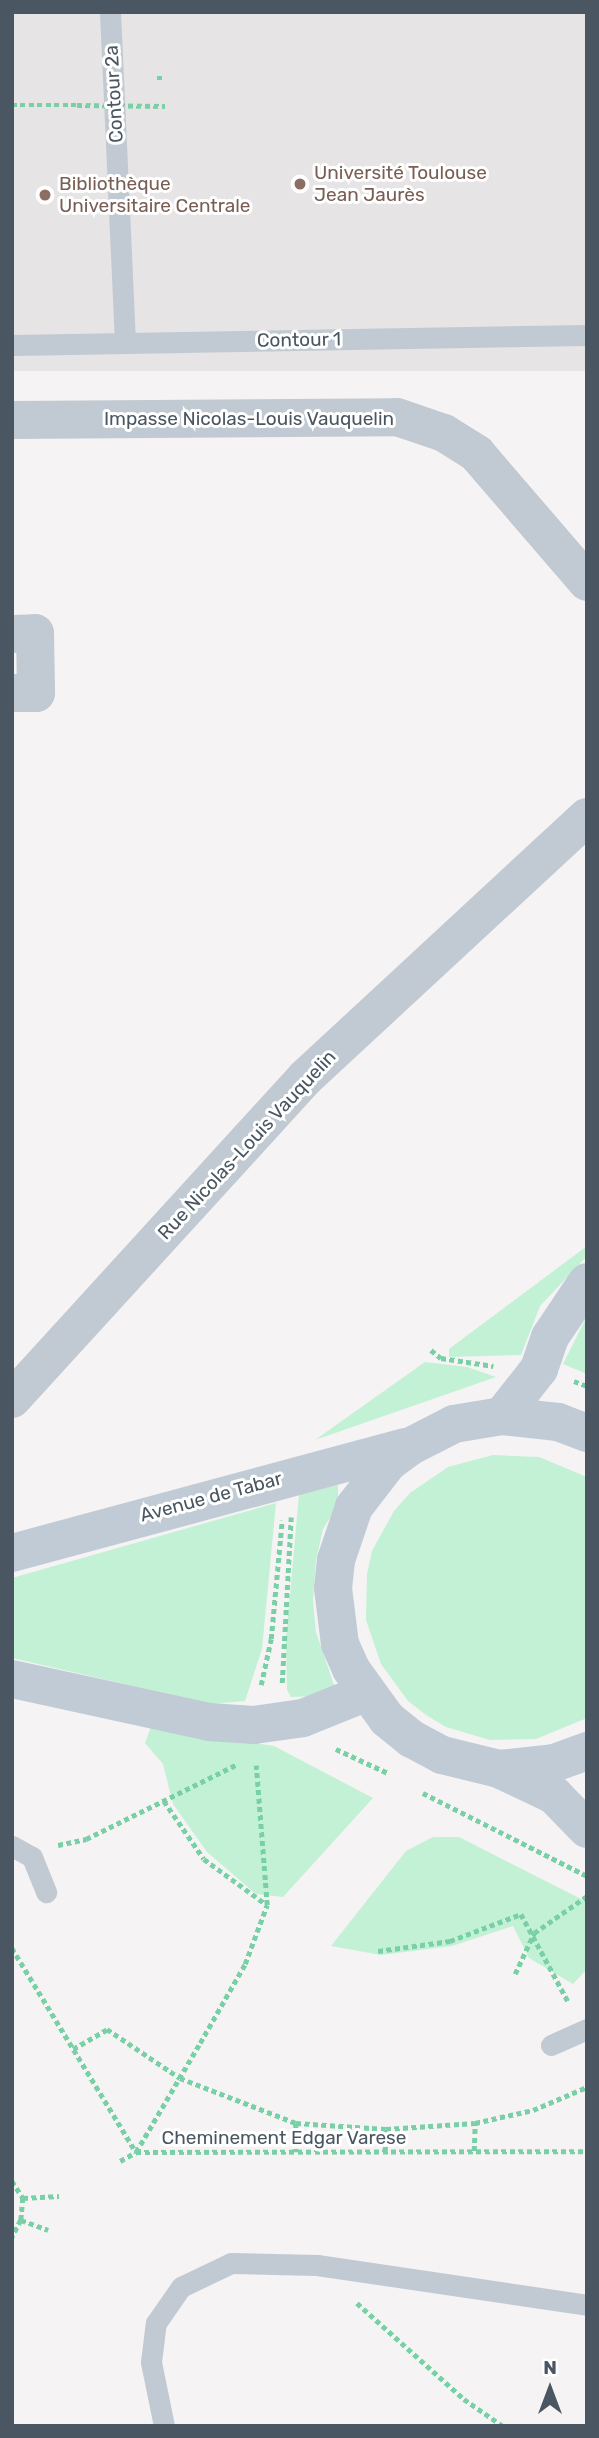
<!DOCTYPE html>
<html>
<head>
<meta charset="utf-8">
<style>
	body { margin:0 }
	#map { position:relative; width:599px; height:2438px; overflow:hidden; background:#f5f3f3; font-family:Rubik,sans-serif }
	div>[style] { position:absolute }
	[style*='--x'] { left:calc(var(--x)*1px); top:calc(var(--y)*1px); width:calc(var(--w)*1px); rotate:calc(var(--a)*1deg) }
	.education>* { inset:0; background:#e6e4e5; transform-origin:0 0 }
	.green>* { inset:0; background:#c3f1d5 }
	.path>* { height:4.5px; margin-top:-2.25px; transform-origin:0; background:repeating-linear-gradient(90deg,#7ad0a6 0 5px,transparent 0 8.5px) }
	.lane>* { height:21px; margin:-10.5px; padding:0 10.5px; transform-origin:10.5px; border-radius:10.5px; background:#c1cad2 }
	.street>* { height:38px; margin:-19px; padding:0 19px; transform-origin:19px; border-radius:19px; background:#c1cad2 }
	.secondary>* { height:38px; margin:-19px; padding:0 19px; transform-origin:19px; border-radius:19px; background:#c1cbd6 }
	.path-bridge>* { height:4.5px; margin-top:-2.25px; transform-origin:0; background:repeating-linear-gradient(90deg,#7ad0a6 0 5px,transparent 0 8.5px) }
	.dots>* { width:19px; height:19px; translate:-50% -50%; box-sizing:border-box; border:4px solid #fff; border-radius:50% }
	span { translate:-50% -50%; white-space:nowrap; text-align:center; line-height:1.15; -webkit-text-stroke:6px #fff; paint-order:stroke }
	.street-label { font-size:19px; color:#4a5661 }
	.education-label { font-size:19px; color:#785e54 }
	.left { translate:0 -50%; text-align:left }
	.frame { position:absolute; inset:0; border:14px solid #4a5661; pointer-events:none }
	.north { position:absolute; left:515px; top:2354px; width:70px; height:70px; -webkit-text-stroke:5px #fff; paint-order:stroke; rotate:0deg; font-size:19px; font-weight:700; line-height:28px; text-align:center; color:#4a5661 }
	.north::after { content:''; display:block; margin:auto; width:24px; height:32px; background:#4a5661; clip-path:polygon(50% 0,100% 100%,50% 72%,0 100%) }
</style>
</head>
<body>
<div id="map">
	<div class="education">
		<div style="left:12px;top:12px;width:575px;height:359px"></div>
	</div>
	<div class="green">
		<div style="clip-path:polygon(587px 1246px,587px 1256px,540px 1306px,521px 1355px,449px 1357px,449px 1349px)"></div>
		<div style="clip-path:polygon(587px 1316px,587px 1374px,563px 1364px)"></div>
		<div style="clip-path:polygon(425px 1362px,467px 1367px,496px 1377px,315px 1440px)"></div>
		<div style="clip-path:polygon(493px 1455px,539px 1457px,587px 1477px,587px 1718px,536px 1739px,490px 1740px,446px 1727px,426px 1715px,408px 1701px,381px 1664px,366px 1620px,367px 1574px,372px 1551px,394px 1511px,410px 1493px,448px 1467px)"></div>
		<div style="clip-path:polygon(338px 1485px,338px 1505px,323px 1529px,316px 1560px,313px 1601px,316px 1632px,335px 1688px,321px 1696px,291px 1697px,287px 1690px,286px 1640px,299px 1494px)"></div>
		<div style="clip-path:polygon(276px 1503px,262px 1649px,245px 1701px,211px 1704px,12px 1658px,12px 1578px)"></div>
		<div style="clip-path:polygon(151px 1727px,274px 1746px,373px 1798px,283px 1897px,256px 1894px,207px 1852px,173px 1804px,163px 1764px,145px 1743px)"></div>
		<div style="clip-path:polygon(433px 1837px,459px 1837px,587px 1902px,587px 1969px,573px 1984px,529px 1958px,513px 1926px,452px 1946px,381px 1955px,331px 1946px,406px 1851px)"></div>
	</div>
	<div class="path">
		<div style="--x:157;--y:78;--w:7;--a:0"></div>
		<div style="--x:12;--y:105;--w:65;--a:0"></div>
		<div style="--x:431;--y:1350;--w:13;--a:39"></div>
		<div style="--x:441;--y:1358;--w:53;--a:8.7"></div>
		<div style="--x:574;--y:1381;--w:14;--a:21"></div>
		<div style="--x:282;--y:1683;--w:166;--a:-86.9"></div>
		<div style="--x:261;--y:1685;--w:47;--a:-77.7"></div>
		<div style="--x:271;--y:1639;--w:119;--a:-84.7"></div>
		<div style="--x:336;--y:1749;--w:57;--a:24.8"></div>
		<div style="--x:423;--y:1793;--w:184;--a:26.8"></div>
		<div style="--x:164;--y:1801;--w:70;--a:55.4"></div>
		<div style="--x:204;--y:1859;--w:78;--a:36.1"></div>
		<div style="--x:58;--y:1845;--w:29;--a:-12"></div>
		<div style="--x:86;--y:1839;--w:169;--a:-26.3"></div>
		<div style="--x:12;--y:1948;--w:239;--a:58.7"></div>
		<div style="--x:136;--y:2152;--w:451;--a:-0.1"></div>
		<div style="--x:378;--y:1951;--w:73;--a:-7.9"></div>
		<div style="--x:450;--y:1941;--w:76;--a:-20.8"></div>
		<div style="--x:521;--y:1914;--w:101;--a:61.7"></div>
		<div style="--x:515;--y:1974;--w:45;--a:-65.1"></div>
		<div style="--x:534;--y:1933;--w:65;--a:-34.9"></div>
		<div style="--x:73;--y:2049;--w:39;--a:-30"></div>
		<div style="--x:107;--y:2029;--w:88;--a:33.9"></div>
		<div style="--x:180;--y:2078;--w:124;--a:21.2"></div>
		<div style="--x:296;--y:2123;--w:90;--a:3.8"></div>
		<div style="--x:386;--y:2129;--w:89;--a:-3.9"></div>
		<div style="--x:475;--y:2123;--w:59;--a:-12.6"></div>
		<div style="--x:533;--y:2110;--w:59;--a:-23.1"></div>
		<div style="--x:296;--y:2123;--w:29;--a:90"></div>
		<div style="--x:474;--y:2151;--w:28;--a:-88"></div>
		<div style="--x:385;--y:2152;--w:23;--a:-88"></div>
		<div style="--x:120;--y:2161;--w:18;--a:-29"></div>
		<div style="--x:136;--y:2152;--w:126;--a:-59.6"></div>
		<div style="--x:200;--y:2043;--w:91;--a:-60.3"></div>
		<div style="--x:245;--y:1964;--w:63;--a:-69.6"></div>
		<div style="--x:267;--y:1905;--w:140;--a:-94.5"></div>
		<div style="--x:12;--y:2181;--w:20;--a:57"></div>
		<div style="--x:23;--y:2198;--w:22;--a:95"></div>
		<div style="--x:21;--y:2220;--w:20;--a:117"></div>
		<div style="--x:23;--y:2198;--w:36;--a:-3"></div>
		<div style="--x:21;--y:2220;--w:29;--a:20"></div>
		<div style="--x:357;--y:2303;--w:144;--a:41.9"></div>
		<div style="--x:464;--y:2399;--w:47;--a:34.7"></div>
	</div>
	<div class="lane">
		<div style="--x:110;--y:12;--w:331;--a:87.4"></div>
		<div style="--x:12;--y:345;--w:575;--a:-1"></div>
		<div style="--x:12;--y:1846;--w:23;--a:29"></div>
		<div style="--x:32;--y:1857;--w:38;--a:68"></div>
		<div style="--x:551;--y:2045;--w:39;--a:-24"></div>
		<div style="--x:164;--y:2426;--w:65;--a:-101.5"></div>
		<div style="--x:151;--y:2362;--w:39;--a:-83"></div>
		<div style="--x:156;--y:2323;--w:44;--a:-55.2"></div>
		<div style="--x:181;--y:2287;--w:55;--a:-25.6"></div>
		<div style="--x:231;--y:2263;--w:86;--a:1.3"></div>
		<div style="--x:317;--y:2265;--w:273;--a:8.4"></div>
	</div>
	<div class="street">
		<div style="--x:12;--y:420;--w:385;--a:-0.4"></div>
		<div style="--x:397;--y:417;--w:50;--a:18.8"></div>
		<div style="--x:444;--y:433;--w:39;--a:32"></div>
		<div style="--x:477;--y:454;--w:169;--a:49.3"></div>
		<div style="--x:12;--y:634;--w:23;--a:-2"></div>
		<div style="--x:35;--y:633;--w:60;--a:89"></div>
		<div style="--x:36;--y:693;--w:24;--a:180"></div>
		<div style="--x:12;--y:1399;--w:435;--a:-47.6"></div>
		<div style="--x:305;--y:1078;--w:384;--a:-42.8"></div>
	</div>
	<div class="secondary">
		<div style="--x:502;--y:1416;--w:60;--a:-51.8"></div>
		<div style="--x:539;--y:1369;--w:34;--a:-71"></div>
		<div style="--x:550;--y:1337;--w:66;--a:-56.1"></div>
		<div style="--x:587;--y:1433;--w:31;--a:-159"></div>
		<div style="--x:558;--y:1422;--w:56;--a:-173.9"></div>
		<div style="--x:502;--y:1416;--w:49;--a:170.5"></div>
		<div style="--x:454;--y:1424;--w:48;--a:152.9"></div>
		<div style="--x:411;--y:1446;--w:29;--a:144"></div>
		<div style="--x:388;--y:1463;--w:56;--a:127.7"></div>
		<div style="--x:354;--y:1507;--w:56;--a:108.8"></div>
		<div style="--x:336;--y:1560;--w:28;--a:96"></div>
		<div style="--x:333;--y:1588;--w:56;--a:82.9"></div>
		<div style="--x:340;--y:1644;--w:27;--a:66"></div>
		<div style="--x:351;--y:1669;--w:62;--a:54.2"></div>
		<div style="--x:387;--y:1719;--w:32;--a:39"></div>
		<div style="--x:412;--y:1739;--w:34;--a:28"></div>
		<div style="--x:442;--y:1755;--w:59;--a:13.8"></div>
		<div style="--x:499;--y:1769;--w:55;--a:-6.2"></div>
		<div style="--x:554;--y:1763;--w:35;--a:-20"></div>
		<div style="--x:12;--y:1553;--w:407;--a:-15.1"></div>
		<div style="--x:12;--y:1679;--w:202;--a:12.3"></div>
		<div style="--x:209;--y:1722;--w:45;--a:3.8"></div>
		<div style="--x:254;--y:1725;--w:49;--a:-8.1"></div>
		<div style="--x:303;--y:1718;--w:67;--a:-22"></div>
		<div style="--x:501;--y:1770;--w:59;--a:25.3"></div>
		<div style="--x:554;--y:1795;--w:47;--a:45.9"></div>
	</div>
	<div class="path-bridge">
		<div style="--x:77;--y:105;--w:88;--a:0.7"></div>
	</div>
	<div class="dots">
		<div style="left:300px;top:184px;background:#8d6e63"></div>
		<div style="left:45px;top:195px;background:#8d6e63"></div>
	</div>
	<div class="street-label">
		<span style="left:114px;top:94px;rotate:-93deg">Contour 2a</span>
		<span style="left:299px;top:340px;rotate:-1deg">Contour 1</span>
		<span style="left:249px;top:419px">Impasse Nicolas-Louis Vauquelin</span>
		<span style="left:247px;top:1145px;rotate:-47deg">Rue Nicolas-Louis Vauquelin</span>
		<span style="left:211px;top:1497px;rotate:-15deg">Avenue de Tabar</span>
		<span style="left:284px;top:2138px">Cheminement Edgar Varese</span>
	</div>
	<div class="education-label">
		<span class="left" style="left:314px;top:184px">Université Toulouse<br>Jean Jaurès</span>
		<span class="left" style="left:59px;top:195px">Bibliothèque<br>Universitaire Centrale</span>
	</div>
	<div class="frame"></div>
	<div class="north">N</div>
</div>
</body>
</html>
